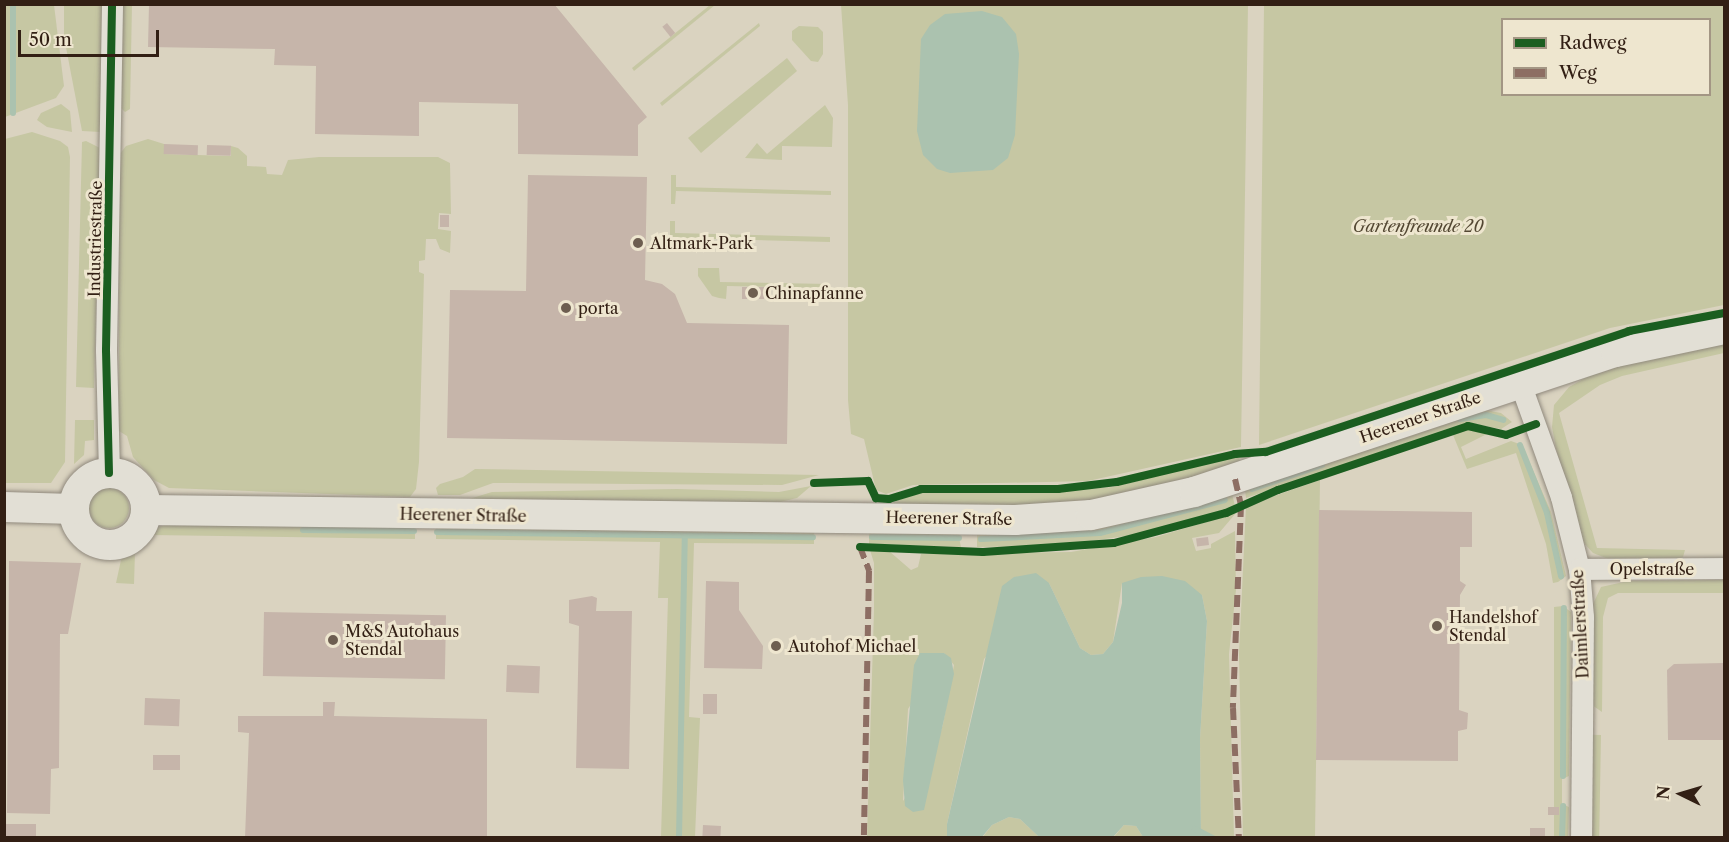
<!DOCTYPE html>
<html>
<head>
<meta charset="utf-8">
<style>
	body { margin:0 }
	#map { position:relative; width:1729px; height:842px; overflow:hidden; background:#dad3c0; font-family:"Libre Caslon Text",serif }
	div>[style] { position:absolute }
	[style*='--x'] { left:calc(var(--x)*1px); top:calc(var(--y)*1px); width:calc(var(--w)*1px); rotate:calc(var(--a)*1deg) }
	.green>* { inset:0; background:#c6c7a3; transform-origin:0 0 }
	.round { border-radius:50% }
	.water>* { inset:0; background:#abc2af }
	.stream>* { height:6px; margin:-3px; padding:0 3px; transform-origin:3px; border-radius:3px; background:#abc2af }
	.building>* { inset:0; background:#c6b5aa; transform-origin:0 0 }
	.roads { filter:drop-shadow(0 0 2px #90897d) drop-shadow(0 0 2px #90897d) }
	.minor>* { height:21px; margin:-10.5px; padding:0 10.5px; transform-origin:10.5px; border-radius:10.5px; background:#e2dfd5 }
	.secondary>* { height:30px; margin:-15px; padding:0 15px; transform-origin:15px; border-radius:15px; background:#e2dfd5 }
	.secondary>.ring { margin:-15px; padding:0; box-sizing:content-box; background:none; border:30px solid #e2dfd5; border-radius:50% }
	.quiet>* { height:6px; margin-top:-3px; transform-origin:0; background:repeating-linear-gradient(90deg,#8d6e63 0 12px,transparent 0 18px) }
	.cycleway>* { height:8px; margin:-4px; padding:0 4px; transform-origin:4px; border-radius:4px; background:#1b5e20 }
	.dots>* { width:16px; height:16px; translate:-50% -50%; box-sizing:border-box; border:3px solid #eee6cf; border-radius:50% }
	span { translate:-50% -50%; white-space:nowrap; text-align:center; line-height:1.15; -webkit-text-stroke:6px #eee6cf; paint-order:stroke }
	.park-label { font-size:16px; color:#534732; font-style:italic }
	.street-label { font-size:16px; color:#321f14 }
	.poi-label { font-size:16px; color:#321f14 }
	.left { translate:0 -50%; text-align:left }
	.frame { position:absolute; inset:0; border:6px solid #321f14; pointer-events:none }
	.legend { position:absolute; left:1501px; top:18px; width:210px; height:78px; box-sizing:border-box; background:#eee6cf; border:2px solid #a39684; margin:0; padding:8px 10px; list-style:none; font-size:18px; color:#321f14 }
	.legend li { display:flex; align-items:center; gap:12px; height:30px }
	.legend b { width:30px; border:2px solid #a39684 }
	.north { position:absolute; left:1651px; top:764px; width:60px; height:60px; -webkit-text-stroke:4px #eee6cf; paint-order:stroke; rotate:275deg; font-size:16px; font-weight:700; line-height:24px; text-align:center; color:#321f14 }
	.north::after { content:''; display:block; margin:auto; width:21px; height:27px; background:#321f14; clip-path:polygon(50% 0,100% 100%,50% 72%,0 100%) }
	.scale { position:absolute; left:18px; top:30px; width:141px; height:27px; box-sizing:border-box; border:3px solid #321f14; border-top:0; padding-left:8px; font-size:18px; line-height:21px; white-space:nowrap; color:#321f14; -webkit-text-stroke:4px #eee6cf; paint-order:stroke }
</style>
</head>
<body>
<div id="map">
	<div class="green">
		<div style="clip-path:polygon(4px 5px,54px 5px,64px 86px,56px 98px,5px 117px)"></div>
		<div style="clip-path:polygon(64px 5px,102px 5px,100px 132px,82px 131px,64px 37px)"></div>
		<div style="clip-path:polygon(121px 5px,132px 5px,130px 109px,125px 112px,120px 107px)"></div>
		<div style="clip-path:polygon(710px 5px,715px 5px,634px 71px,632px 68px)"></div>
		<div style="clip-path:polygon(841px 5px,1248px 5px,1241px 447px,1088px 481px,913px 485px,886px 494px,876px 490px,864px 439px,851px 434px,848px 400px,848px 105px)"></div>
		<div style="clip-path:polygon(evenodd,1264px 5px,1724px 5px,1724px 305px,1610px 328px,1259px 445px,1264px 5px,1502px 20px,1710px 20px,1710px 94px,1502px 94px,1502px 20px)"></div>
		<div style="clip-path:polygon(759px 23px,760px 26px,662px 106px,660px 103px)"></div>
		<div style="clip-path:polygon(799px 26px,818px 27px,823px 32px,823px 54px,818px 62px,811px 61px,792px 40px,792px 31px)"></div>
		<div style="clip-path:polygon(787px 58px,797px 71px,701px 153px,688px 138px)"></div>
		<div style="clip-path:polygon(61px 104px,70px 111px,72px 132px,47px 127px,37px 120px,41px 113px)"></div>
		<div style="clip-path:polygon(825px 105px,833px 118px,832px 147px,782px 146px,782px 160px,745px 158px,757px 143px,767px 154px)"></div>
		<div style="clip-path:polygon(32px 132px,60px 141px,68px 147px,70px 157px,65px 462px,51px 483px,5px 483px,5px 139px)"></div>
		<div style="clip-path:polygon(148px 139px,164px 144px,164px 154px,231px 156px,231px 146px,238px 148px,247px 156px,247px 166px,266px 167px,267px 174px,282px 175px,288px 160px,319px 157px,438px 157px,450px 163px,451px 214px,439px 213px,438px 229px,451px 231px,450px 253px,440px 249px,436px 239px,426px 239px,425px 260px,419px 261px,419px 272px,424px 274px,419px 462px,416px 489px,410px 497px,169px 488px,154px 480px,133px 457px,127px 436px,119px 431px,119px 155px,126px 146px)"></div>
		<div style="clip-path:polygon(86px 141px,100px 148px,94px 388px,76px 387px,82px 142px)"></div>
		<div style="clip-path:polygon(671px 175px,676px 175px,676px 187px,831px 191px,831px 195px,676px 191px,675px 204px,671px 204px)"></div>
		<div style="clip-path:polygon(670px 221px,675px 221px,675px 233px,830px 237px,830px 242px,675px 238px,674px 251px,670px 251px)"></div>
		<div style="clip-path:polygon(698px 268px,719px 268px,720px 282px,829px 284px,829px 288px,727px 286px,726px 299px,719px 298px,712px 296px,698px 276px)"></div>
		<div style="clip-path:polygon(1724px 339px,1724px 353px,1622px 376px,1600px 385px,1559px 413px,1597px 548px,1685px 550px,1683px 557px,1672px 560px,1611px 560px,1593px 553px,1584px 543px,1556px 449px,1552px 427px,1554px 405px,1569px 387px,1598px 371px)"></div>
		<div style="clip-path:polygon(1485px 410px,1501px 413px,1512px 422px,1501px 429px,1469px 423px,1450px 428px,1246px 498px,1245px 490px)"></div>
		<div style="clip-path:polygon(75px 420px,94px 420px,94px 440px,85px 441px,84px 455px,74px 464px)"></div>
		<div style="clip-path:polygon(1468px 429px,1489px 433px,1461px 447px,1466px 459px,1511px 441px,1522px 445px,1551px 512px,1566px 576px,1558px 582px,1553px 583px,1546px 544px,1516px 453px,1467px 469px,1453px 435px)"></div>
		<div style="clip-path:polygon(1239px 456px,1240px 463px,1091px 506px,890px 504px,914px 493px,1036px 493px,1113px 487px)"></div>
		<div style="clip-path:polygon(475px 469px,819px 475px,782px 485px,493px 483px,460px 495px,438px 495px,436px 488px,440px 484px,463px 477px)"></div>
		<div style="clip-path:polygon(1320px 480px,1315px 837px,1243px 838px,1239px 654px,1246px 506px)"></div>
		<div style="clip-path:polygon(811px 486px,797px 498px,780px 502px,456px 503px,492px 492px,677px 489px,779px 492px)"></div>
		<div class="round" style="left:89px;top:488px;width:40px;height:40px"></div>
		<div style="clip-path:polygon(1232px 494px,1235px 506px,1219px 513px,1140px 534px,1055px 546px,977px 547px,977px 534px)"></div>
		<div style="clip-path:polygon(evenodd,1236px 513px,1219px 533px,1192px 538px,1196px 551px,1211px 548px,1211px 544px,1235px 531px,1236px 590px,1229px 654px,1234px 837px,1201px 837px,1200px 739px,1207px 621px,1202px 595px,1122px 583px,1113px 642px,1103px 654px,1091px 655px,1080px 648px,1049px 583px,984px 659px,947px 824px,947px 837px,867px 838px,874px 610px,874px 563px,870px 550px,889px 551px,911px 570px,918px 567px,921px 554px,1071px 552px,1156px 537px,1236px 513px,944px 653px,954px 665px,943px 724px,934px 755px,903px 801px,908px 709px,944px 653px)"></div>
		<div style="clip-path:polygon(173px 524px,415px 526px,415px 539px,151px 535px,135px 552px,134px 584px,116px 583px,121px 560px,128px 551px,157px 527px)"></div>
		<div style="clip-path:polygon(436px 526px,814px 528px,814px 544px,694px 543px,689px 717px,700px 718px,695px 837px,661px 837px,668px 598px,658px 598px,660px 542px,436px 539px)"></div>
		<div style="clip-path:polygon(869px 532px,958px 533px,961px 547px,869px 544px)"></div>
		<div style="clip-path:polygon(1724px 580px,1724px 593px,1618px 593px,1608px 598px,1603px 617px,1602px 712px,1592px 705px,1593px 604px,1601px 587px,1628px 581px)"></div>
		<div style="clip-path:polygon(1563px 606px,1571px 612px,1569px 776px,1562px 779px,1562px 804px,1569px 807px,1568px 837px,1554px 838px,1554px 815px,1559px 815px,1559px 808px,1554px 807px,1554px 607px)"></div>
		<div style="left:1601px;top:735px;width:102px;height:9px;rotate:91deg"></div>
		<div style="clip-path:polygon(1009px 817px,1020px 819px,1039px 837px,982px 838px,992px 825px)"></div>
		<div style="clip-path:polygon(1124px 825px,1136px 826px,1143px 837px,1113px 838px)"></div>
	</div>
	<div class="water">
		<div style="clip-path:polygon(982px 11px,1002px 17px,1016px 34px,1019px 54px,1015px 135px,1008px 158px,993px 170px,950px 173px,937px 169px,923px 155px,917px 131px,921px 39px,930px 25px,945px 14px)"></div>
		<div style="clip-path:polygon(1036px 573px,1049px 583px,1080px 648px,1091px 655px,1103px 654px,1113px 642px,1122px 603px,1122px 583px,1141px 577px,1162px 576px,1185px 581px,1202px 595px,1207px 621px,1200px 739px,1201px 837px,1143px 837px,1136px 826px,1124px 825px,1113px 837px,1039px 837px,1020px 819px,1009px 817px,992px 825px,982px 837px,947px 837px,947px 824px,1002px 586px,1014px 577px)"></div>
		<div style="clip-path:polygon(920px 653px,944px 653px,951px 658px,954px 674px,924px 810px,913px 812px,905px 806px,903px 780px,914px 665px)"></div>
	</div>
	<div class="stream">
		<div style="--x:13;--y:113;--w:109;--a:-90"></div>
		<div style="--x:1460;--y:419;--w:26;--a:-9"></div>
		<div style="--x:1486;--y:415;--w:18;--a:16"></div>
		<div style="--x:1520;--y:445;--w:73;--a:68.3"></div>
		<div style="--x:1547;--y:513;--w:65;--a:77.5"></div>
		<div style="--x:1252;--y:489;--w:74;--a:-18.9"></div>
		<div style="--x:303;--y:530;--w:111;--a:0.5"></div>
		<div style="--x:437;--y:532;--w:376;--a:0.8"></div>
		<div style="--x:872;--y:537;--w:87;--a:0.7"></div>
		<div style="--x:981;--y:539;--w:119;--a:-2.9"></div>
		<div style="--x:1100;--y:533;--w:129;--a:-14.8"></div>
		<div style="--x:1563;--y:776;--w:168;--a:-89.7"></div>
		<div style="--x:1195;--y:829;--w:20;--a:27"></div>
		<div style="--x:679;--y:838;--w:302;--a:-88.9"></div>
		<div style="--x:1562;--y:838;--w:32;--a:-88"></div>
	</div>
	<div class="building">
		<div style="clip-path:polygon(149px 4px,554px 4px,647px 117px,638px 125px,638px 156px,518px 154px,518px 104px,419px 102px,419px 136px,315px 134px,316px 66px,274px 65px,275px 49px,148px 47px)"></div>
		<div style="left:667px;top:23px;width:13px;height:6px;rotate:51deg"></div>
		<div style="left:164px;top:144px;width:34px;height:10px;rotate:2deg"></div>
		<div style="left:207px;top:145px;width:24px;height:10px;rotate:2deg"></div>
		<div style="clip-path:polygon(528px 175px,647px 177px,645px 280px,662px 284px,675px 294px,687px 323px,789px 325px,787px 444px,447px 438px,450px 290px,526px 291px)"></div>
		<div style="left:440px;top:215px;width:9px;height:12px"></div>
		<div style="left:742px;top:287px;width:22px;height:12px"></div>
		<div style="clip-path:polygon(1319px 510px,1472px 512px,1472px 547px,1460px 547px,1460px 581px,1466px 585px,1460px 595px,1459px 710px,1468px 713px,1467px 729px,1458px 731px,1458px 761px,1316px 760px)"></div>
		<div style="left:1208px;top:537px;width:8px;height:12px;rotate:83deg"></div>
		<div style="clip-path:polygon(9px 561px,81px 563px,68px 634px,60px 634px,59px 768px,51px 769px,50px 814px,7px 813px)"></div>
		<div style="clip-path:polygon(706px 581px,739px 582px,739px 610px,763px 646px,762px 669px,704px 668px)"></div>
		<div style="clip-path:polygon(592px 596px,597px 598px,596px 611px,632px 611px,629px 769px,576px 768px,579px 626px,569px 623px,569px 600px)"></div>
		<div style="left:264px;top:612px;width:182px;height:64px;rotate:1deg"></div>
		<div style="clip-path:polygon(1724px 663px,1724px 740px,1668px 740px,1667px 670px,1674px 664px)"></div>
		<div style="left:507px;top:665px;width:33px;height:27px;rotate:2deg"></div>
		<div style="left:703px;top:694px;width:14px;height:20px"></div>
		<div style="left:145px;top:698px;width:35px;height:27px;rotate:2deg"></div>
		<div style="clip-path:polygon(323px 702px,335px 702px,334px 716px,487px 719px,487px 838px,245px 838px,249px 733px,238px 732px,238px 716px,323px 716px)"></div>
		<div style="left:153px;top:755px;width:27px;height:15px"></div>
		<div style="left:1548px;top:807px;width:11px;height:8px"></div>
		<div style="left:4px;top:824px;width:32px;height:14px"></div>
		<div style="left:703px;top:825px;width:18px;height:13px;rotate:3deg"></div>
		<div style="left:1530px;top:828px;width:15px;height:8px"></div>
	</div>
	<div class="roads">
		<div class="minor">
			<div style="--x:1520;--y:383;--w:121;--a:70.2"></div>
			<div style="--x:1561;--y:497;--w:74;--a:76"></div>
			<div style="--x:1579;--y:569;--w:48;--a:85.2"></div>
			<div style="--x:1583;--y:617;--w:221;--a:90.5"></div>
			<div style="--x:109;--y:473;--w:123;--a:-91.4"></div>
			<div style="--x:106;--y:350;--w:346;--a:-89"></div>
			<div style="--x:1579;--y:569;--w:145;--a:-0.4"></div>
		</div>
		<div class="secondary">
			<div class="ring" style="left:74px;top:473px;width:42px;height:42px"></div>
			<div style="--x:4;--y:507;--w:70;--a:1.6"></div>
			<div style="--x:146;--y:510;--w:869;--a:0.66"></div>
			<div style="--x:1015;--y:520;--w:76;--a:-3.8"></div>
			<div style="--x:1091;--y:515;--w:106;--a:-12.6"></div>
			<div style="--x:1194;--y:492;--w:445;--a:-18.4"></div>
			<div style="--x:1616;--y:352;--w:110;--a:-12"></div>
		</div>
	</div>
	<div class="quiet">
		<div style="--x:1235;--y:479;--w:27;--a:77"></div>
		<div style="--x:1241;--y:505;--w:203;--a:92.3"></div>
		<div style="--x:1233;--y:708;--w:130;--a:87.4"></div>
		<div style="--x:860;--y:547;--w:26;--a:69"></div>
		<div style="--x:869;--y:571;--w:267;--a:91.1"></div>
	</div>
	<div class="cycleway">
		<div style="--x:109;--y:473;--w:123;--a:-91.4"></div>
		<div style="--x:106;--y:350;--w:346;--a:-89"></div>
		<div style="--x:814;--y:483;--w:54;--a:-2.1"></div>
		<div style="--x:868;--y:481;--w:19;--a:65"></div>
		<div style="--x:876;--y:498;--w:13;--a:4"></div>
		<div style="--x:889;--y:499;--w:34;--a:-17"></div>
		<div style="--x:921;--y:489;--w:137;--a:0"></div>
		<div style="--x:1058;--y:489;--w:59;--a:-6.8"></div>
		<div style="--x:1117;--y:482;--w:121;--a:-13.3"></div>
		<div style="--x:1235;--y:454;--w:31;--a:-4"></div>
		<div style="--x:1266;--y:452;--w:383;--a:-18.4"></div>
		<div style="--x:1629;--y:331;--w:97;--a:-10.7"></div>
		<div style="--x:860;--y:547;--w:123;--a:2.3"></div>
		<div style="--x:983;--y:552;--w:131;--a:-3.9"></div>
		<div style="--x:1114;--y:543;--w:116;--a:-15"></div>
		<div style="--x:1226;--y:513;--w:57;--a:-23.9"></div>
		<div style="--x:1278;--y:490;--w:200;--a:-18.6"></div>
		<div style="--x:1468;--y:426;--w:39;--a:13"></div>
		<div style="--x:1506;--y:435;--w:32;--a:-20"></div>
	</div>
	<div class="dots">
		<div style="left:638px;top:243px;background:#6d5e50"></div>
		<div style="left:753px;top:293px;background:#6d5e50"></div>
		<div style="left:566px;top:308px;background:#6d5e50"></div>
		<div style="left:1437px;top:626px;background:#6d5e50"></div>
		<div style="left:333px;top:640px;background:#6d5e50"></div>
		<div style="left:776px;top:646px;background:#6d5e50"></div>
	</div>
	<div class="park-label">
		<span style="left:1418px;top:226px">Gartenfreunde 20</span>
	</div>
	<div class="street-label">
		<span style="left:95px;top:239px;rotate:-89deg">Industriestraße</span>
		<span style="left:1420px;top:417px;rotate:-19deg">Heerener Straße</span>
		<span style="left:463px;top:515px;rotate:1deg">Heerener Straße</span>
		<span style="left:949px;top:518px;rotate:1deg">Heerener Straße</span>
		<span style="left:1652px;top:569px">Opelstraße</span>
		<span style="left:1580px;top:624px;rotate:-93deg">Daimlerstraße</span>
	</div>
	<div class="poi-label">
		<span class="left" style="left:650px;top:243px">Altmark-Park</span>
		<span class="left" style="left:765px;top:293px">Chinapfanne</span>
		<span class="left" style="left:578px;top:308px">porta</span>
		<span class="left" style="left:1449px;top:626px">Handelshof<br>Stendal</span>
		<span class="left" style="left:345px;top:640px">M&amp;S Autohaus<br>Stendal</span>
		<span class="left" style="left:788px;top:646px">Autohof Michael</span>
	</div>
	<div class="frame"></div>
	<ul class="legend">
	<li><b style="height:8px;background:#1b5e20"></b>Radweg</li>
	<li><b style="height:8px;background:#8d6e63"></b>Weg</li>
	</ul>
	<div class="north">N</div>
	<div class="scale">50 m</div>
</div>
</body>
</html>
